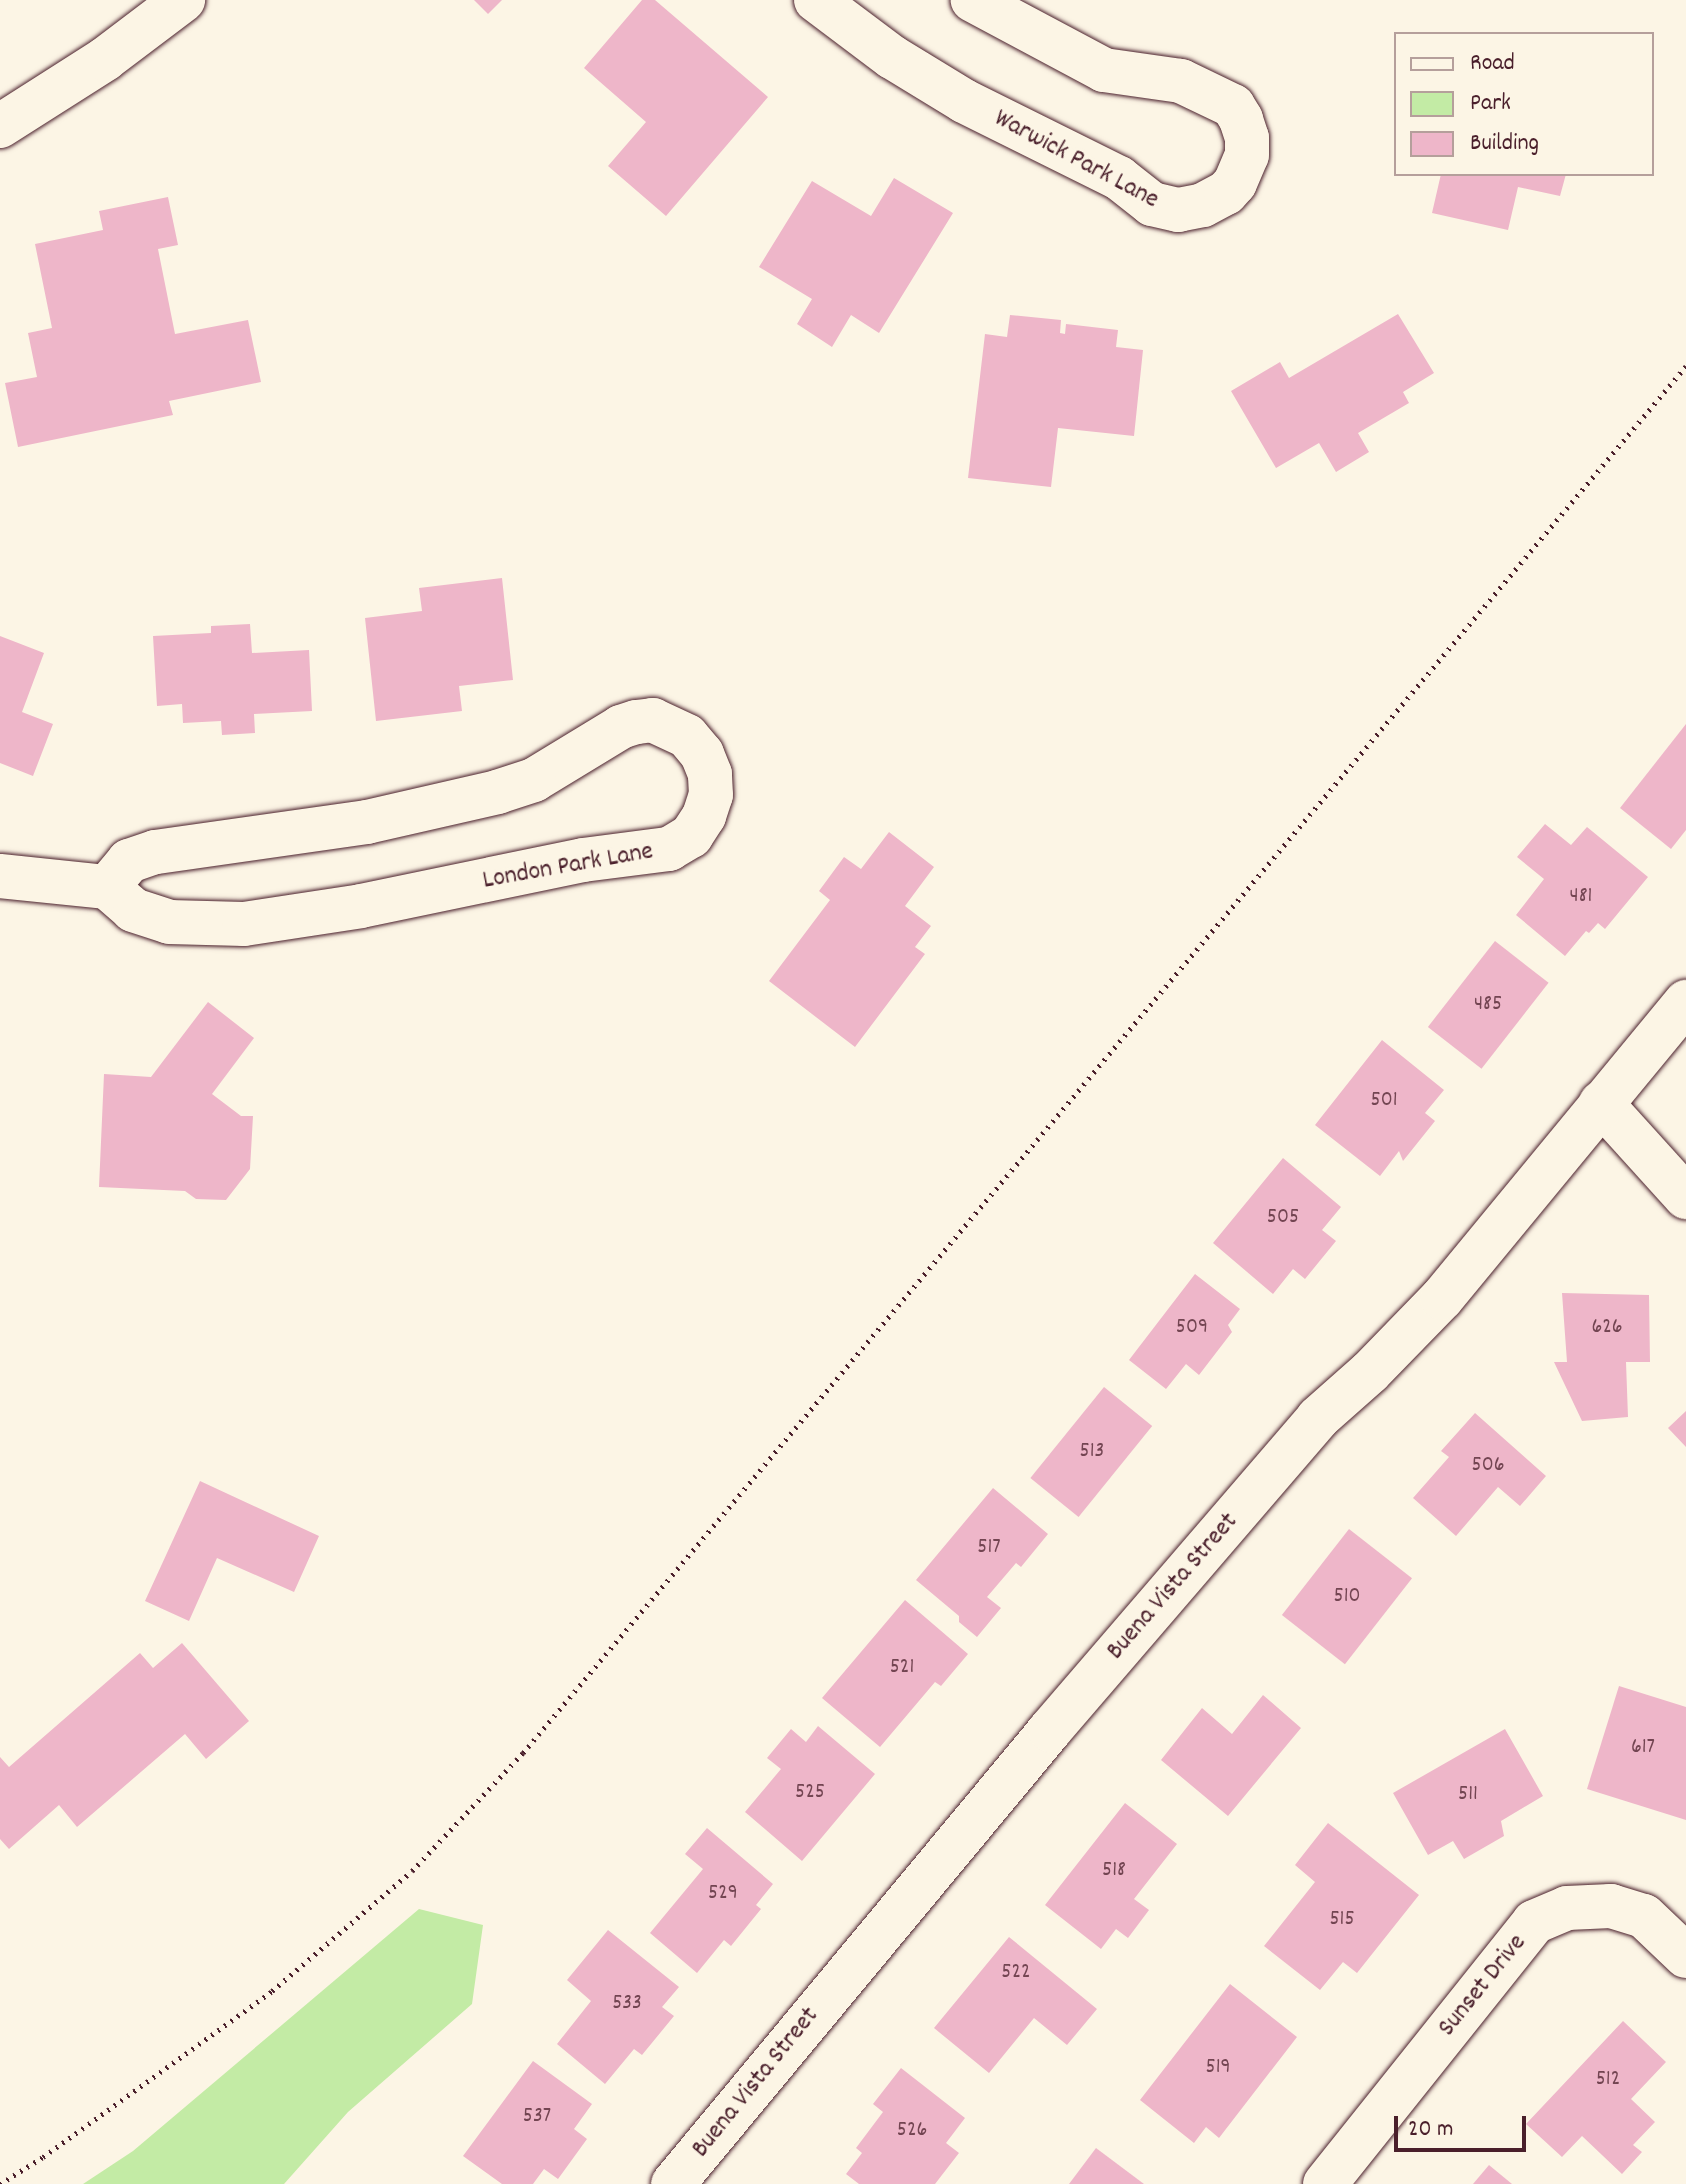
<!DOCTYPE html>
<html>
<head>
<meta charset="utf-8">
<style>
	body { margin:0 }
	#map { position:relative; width:1686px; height:2184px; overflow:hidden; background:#fcf5e5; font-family:Dekko,sans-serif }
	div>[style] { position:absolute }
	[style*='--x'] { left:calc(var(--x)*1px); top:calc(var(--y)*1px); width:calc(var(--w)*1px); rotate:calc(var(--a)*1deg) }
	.green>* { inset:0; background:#c3eba5 }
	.building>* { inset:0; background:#eeb6c9; transform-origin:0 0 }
	.path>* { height:5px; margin-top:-2.5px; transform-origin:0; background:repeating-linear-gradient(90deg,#4a1f2b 0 2px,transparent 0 8px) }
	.roads { filter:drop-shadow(0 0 2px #4a1f2b) drop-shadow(0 0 2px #4a1f2b) }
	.street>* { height:44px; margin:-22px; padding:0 22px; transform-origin:22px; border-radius:22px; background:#fcf5e5 }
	span { translate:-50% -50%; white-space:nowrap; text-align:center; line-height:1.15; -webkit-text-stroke:6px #fcf5e5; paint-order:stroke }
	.number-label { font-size:22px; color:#734552 }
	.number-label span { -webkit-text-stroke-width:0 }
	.street-label { font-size:26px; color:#4a1f2b }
	.legend { position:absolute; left:1394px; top:32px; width:260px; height:144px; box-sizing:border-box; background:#fcf5e5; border:2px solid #b59f9b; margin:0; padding:10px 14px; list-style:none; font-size:24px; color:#4a1f2b }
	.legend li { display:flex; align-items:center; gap:16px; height:40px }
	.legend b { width:40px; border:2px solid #b59f9b }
	.scale { position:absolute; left:1394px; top:2116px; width:132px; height:36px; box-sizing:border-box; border:4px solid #4a1f2b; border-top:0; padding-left:10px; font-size:24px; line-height:28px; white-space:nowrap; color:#4a1f2b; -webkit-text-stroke:6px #fcf5e5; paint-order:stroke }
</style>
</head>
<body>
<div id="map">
	<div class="green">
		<div style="clip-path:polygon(419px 1909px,483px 1925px,472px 2004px,348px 2112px,284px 2184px,83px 2184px,133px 2151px)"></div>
	</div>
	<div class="building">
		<div style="clip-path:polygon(474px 0,502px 0,488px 14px)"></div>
		<div style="clip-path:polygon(642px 0,655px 0,768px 97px,666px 216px,608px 166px,646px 122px,584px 68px)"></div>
		<div style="clip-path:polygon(1441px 174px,1566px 174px,1560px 196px,1518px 187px,1508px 230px,1432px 213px)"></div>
		<div style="clip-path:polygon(894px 178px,953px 213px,879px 333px,851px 315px,832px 347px,797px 324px,812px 299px,759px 267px,812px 181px,871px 216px)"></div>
		<div style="clip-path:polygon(168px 197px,178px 245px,158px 249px,175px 334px,248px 320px,261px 382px,169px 401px,173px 415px,18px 447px,5px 383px,37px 377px,28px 333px,52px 328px,35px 244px,103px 230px,99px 211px)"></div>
		<div style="clip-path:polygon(1398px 314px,1434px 373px,1403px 392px,1409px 403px,1358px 433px,1369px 452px,1336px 472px,1319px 443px,1276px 468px,1231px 391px,1280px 362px,1289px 378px)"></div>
		<div style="clip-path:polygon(1010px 315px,1061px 320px,1060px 333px,1065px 334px,1066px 324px,1118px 330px,1116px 347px,1143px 350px,1134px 436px,1058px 428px,1051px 487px,968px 478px,985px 334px,1007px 337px)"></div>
		<div style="clip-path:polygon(502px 578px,513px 680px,459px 686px,462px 711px,376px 721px,365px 618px,422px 611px,419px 588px)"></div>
		<div style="clip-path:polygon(250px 624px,252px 653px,309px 650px,312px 711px,254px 714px,255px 733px,222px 735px,221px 721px,183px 723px,182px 704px,157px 706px,153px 636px,211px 633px,211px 626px)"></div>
		<div style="clip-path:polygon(0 636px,44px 653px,22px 712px,53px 724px,33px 776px,0 763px)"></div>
		<div style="clip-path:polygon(1686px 724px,1686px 830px,1671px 849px,1620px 808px)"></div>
		<div style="clip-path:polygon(1545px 824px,1571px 845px,1587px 827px,1648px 877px,1605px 929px,1598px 923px,1589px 933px,1586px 931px,1565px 956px,1516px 915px,1544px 879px,1517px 857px)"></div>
		<div style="clip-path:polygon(889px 832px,934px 867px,905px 906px,931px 926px,915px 947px,925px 954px,855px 1047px,769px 981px,830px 900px,819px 891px,844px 857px,861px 869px)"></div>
		<div style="left:1495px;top:941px;width:68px;height:109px;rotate:38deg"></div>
		<div style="clip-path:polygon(208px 1002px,254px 1038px,212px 1094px,241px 1116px,253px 1116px,250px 1169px,226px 1200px,196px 1199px,185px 1191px,99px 1187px,104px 1074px,151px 1077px)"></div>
		<div style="clip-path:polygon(1382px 1040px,1444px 1090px,1425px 1113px,1435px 1121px,1403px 1161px,1399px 1151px,1380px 1176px,1315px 1125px)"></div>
		<div style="clip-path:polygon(1283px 1158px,1341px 1207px,1322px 1230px,1336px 1241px,1305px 1279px,1293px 1269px,1273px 1294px,1213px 1243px)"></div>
		<div style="clip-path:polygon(1195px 1274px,1240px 1309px,1228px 1325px,1232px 1332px,1199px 1375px,1186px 1364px,1166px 1389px,1129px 1360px)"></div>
		<div style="clip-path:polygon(1562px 1293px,1649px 1295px,1650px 1362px,1626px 1362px,1628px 1417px,1582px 1421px,1554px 1362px,1567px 1362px)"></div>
		<div style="left:1104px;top:1387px;width:62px;height:117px;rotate:39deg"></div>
		<div style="clip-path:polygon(1686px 1411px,1686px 1447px,1668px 1428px)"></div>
		<div style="clip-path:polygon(1475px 1413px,1546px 1476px,1520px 1506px,1498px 1487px,1456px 1536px,1413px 1498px,1449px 1457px,1441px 1451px)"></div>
		<div style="clip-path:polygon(200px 1481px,319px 1536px,294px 1592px,217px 1558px,189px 1621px,145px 1601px)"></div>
		<div style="clip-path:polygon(993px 1488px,1048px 1534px,1021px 1567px,1016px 1563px,987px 1597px,1001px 1608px,977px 1637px,959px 1622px,959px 1616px,916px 1580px)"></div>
		<div style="left:1349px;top:1529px;width:80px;height:109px;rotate:38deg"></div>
		<div style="clip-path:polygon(905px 1600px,968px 1654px,941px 1686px,935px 1682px,880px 1747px,822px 1698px)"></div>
		<div style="clip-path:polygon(182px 1643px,249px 1721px,206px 1759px,185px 1734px,77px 1827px,59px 1805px,9px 1849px,0 1839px,0 1757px,9px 1767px,140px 1653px,153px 1668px)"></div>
		<div style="clip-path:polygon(1619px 1686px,1686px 1707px,1686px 1820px,1587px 1789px)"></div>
		<div style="clip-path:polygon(1263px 1695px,1301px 1728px,1228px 1816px,1161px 1760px,1202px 1708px,1232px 1734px)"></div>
		<div style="clip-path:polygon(818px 1726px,875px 1774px,802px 1861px,745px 1812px,781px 1769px,767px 1758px,791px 1729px,806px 1742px)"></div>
		<div style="clip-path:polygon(1505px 1729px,1543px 1796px,1501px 1821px,1504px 1836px,1464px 1859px,1453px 1841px,1428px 1855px,1393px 1793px)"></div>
		<div style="clip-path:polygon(1125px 1803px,1177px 1844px,1134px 1899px,1149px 1910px,1128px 1938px,1116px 1929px,1101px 1949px,1045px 1905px)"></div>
		<div style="clip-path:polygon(1328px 1823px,1419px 1895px,1357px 1973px,1343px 1962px,1320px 1990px,1264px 1946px,1315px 1882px,1295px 1865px)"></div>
		<div style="clip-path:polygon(707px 1828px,773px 1884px,756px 1905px,761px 1909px,731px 1946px,724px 1940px,697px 1973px,650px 1933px,703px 1869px,685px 1854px)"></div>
		<div style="clip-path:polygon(608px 1930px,679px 1987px,662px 2007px,674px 2016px,642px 2055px,634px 2049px,605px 2084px,557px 2044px,591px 2001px,567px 1980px)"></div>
		<div style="clip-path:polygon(1009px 1937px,1097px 2009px,1067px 2045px,1034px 2018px,989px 2073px,934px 2028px)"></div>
		<div style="clip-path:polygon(1230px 1984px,1297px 2037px,1219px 2138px,1206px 2127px,1194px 2143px,1140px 2100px)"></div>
		<div style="clip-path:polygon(1623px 2021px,1666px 2062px,1631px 2099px,1655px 2122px,1633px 2145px,1642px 2152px,1622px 2174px,1582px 2136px,1562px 2157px,1526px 2124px)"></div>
		<div style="clip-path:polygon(533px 2061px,592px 2104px,574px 2129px,587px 2139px,558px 2179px,544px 2169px,533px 2184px,502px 2184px,463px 2156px)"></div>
		<div style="clip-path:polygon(901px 2068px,965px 2118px,946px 2143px,959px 2153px,935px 2184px,859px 2184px,846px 2174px,862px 2153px,856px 2148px,883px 2112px,873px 2104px)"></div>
		<div style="clip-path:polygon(1096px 2148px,1144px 2184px,1069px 2184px)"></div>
		<div style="clip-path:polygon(1489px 2165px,1512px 2184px,1473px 2184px)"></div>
	</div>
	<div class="path">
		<div style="--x:0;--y:2184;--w:51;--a:-32.1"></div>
		<div style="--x:43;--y:2157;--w:283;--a:-35.9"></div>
		<div style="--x:272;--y:1991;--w:184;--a:-40.6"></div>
		<div style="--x:412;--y:1871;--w:162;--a:-46.8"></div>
		<div style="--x:523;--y:1753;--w:1810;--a:-50.02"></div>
	</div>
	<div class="roads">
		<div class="street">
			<div style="--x:816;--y:0;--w:95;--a:36.9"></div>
			<div style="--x:892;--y:57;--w:84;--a:31.4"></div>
			<div style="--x:964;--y:101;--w:173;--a:26.4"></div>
			<div style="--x:1119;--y:178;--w:42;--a:38.2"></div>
			<div style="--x:1152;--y:204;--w:27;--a:13"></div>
			<div style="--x:1178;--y:210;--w:25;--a:-11"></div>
			<div style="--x:1203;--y:205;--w:26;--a:-28"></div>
			<div style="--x:1226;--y:193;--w:13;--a:-48"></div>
			<div style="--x:1235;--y:183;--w:30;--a:-67"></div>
			<div style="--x:1247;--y:155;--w:17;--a:-90"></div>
			<div style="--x:1247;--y:138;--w:20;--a:-108"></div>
			<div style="--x:1241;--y:119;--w:15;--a:-122"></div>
			<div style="--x:1233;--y:106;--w:58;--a:-154.3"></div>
			<div style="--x:1181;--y:81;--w:78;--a:-171.9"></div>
			<div style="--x:1104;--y:70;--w:149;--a:-151.9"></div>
			<div style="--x:0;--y:126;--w:125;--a:-32.5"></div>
			<div style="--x:105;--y:59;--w:98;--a:-37.1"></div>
			<div style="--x:0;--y:876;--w:108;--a:5.9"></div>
			<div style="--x:107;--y:887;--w:35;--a:41"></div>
			<div style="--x:133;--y:910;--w:38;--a:18"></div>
			<div style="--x:169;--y:922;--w:75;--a:1.5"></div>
			<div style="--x:244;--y:924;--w:118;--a:-8.7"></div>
			<div style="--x:361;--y:906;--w:227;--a:-11.7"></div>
			<div style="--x:583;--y:860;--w:87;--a:-7.3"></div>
			<div style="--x:669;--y:849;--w:26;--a:-31"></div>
			<div style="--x:691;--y:836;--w:24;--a:-57"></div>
			<div style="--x:704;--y:816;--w:22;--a:-72"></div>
			<div style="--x:711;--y:795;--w:21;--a:-93"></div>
			<div style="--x:710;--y:774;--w:22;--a:-112"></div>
			<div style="--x:702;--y:754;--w:23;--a:-130"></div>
			<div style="--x:687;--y:736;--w:38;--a:-155"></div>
			<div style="--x:653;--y:720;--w:17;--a:173"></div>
			<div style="--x:636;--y:722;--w:16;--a:162"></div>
			<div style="--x:621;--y:727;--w:102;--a:148.7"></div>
			<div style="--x:534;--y:780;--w:38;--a:162"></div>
			<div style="--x:498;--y:792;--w:134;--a:167.1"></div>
			<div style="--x:367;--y:822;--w:214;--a:171.9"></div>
			<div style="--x:155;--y:852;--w:28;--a:161"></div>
			<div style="--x:129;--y:861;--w:34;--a:130"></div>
			<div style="--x:1601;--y:1103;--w:127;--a:47.9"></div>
			<div style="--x:673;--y:2184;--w:590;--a:-50.29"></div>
			<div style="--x:1050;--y:1730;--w:411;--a:-49.3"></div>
			<div style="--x:1318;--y:1418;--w:69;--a:-41.5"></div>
			<div style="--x:1370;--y:1372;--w:103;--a:-45.8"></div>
			<div style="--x:1442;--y:1298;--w:384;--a:-50.5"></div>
			<div style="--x:1325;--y:2184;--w:335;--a:-51.4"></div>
			<div style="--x:1534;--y:1922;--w:36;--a:-23"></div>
			<div style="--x:1567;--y:1908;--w:44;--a:-2.6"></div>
			<div style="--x:1611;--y:1906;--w:34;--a:17"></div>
			<div style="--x:1644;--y:1916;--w:58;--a:43.6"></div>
		</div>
	</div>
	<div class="number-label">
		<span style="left:1581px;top:897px">481</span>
		<span style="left:1488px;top:1005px">485</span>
		<span style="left:1384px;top:1101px">501</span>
		<span style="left:1283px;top:1218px">505</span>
		<span style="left:1192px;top:1328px">509</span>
		<span style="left:1607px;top:1328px">626</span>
		<span style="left:1092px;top:1452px">513</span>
		<span style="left:1488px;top:1466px">506</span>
		<span style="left:989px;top:1548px">517</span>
		<span style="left:1347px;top:1597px">510</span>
		<span style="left:902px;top:1668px">521</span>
		<span style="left:1643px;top:1748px">617</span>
		<span style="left:810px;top:1793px">525</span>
		<span style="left:1468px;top:1795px">511</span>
		<span style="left:1114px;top:1871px">518</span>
		<span style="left:723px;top:1894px">529</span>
		<span style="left:1342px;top:1920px">515</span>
		<span style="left:1016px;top:1973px">522</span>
		<span style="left:627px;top:2004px">533</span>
		<span style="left:1218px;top:2068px">519</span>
		<span style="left:1608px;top:2080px">512</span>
		<span style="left:537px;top:2117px">537</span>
		<span style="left:912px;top:2131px">526</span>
	</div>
	<div class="street-label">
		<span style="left:1076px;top:160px;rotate:28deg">Warwick Park Lane</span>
		<span style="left:568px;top:867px;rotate:-10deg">London Park Lane</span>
		<span style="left:1173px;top:1587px;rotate:-49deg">Buena Vista Street</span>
		<span style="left:1483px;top:1986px;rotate:-51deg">Sunset Drive</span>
		<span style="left:756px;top:2083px;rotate:-51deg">Buena Vista Street</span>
	</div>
	<ul class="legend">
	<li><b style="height:10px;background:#fcf5e5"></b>Road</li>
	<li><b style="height:22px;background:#c3eba5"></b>Park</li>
	<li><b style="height:22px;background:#eeb6c9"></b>Building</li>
	</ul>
	<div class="scale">20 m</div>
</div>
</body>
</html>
